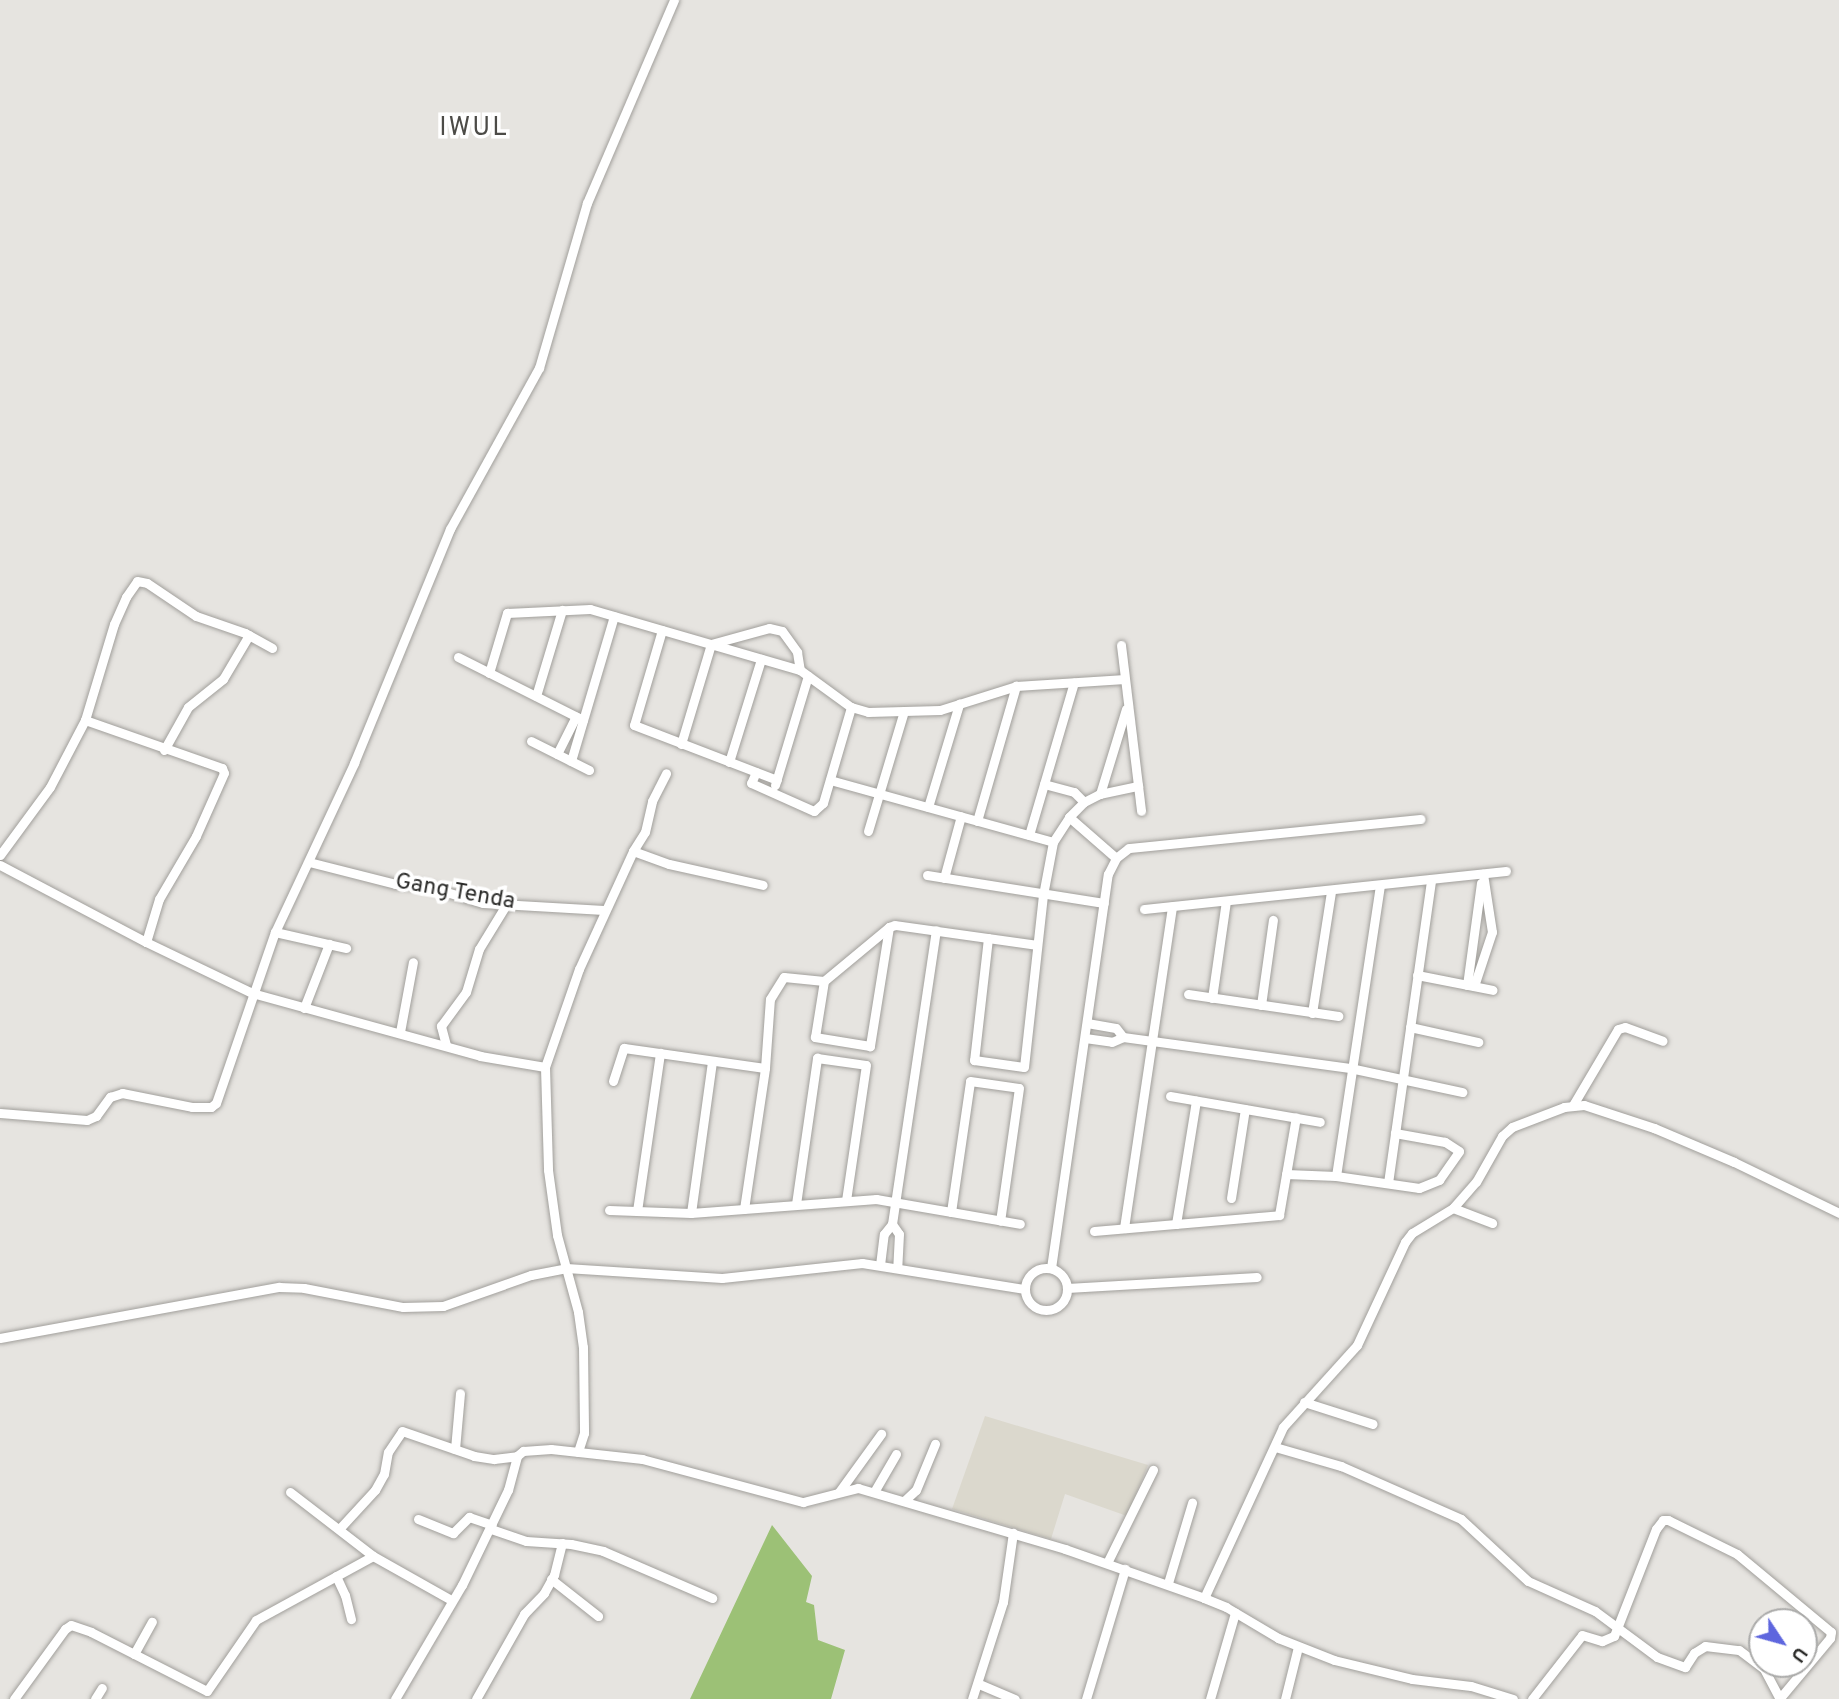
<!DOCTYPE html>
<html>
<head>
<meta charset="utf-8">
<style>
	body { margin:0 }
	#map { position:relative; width:1839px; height:1699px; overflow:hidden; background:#e6e4e0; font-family:Overpass,sans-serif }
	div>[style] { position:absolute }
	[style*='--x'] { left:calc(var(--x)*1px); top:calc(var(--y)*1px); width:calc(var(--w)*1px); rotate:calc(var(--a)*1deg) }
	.built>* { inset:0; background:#dbd8cd }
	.green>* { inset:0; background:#9cc176 }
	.roads { filter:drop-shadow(0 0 2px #a19f9b) drop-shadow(0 0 2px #a19f9b) }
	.street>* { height:9px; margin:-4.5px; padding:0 4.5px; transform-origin:4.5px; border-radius:4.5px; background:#fff }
	.street>.ring { margin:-4.5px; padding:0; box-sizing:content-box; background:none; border:9px solid #fff; border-radius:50% }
	span { translate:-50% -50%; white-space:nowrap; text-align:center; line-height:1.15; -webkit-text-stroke:7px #fff; paint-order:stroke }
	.street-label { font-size:23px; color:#2c2c2a }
	.quarter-label { font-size:26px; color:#4c4b47; letter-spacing:2px }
	.north { position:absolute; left:1748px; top:1608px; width:70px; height:70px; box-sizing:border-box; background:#fff; border:2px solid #ababaa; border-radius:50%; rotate:126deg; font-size:19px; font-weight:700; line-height:28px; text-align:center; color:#2c2c2a }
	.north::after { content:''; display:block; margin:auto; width:24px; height:32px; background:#5e66de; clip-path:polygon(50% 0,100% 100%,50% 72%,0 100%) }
</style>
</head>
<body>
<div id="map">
	<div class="built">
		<div style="clip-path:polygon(985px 1416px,1148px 1465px,1127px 1516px,1065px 1494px,1051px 1539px,952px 1509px)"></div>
	</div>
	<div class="green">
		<div style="clip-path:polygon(772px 1525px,812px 1576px,806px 1602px,814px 1605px,818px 1640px,845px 1650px,831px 1699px,690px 1699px)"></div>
	</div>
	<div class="roads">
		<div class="street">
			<div style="--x:662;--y:630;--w:99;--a:106.4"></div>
			<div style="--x:634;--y:725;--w:153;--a:21"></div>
			<div style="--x:1121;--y:645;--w:167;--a:83.1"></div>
			<div style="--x:458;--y:657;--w:140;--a:26.7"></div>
			<div style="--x:489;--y:673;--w:63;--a:-73.3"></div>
			<div style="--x:507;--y:613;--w:83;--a:-2.8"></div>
			<div style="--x:590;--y:609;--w:219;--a:16.2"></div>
			<div style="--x:800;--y:670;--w:63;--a:36"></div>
			<div style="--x:851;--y:707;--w:18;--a:16"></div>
			<div style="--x:868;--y:712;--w:72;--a:-1.6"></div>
			<div style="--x:940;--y:710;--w:80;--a:-17.5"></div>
			<div style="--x:1016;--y:686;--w:109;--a:-3.7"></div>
			<div style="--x:536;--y:696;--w:90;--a:-73.2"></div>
			<div style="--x:85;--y:720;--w:100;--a:-73.2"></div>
			<div style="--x:114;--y:624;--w:30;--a:-66"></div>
			<div style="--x:126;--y:597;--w:19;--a:-55"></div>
			<div style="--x:137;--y:581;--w:10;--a:11"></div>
			<div style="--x:147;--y:583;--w:59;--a:34"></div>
			<div style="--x:196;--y:616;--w:52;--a:19.1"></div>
			<div style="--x:245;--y:633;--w:31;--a:29"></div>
			<div style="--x:531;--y:741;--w:65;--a:26.6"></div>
			<div style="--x:681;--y:744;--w:104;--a:-73.3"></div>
			<div style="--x:711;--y:644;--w:60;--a:-15.4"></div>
			<div style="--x:769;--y:628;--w:13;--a:13"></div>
			<div style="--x:782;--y:631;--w:26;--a:54"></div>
			<div style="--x:797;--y:652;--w:18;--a:81"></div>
			<div style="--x:164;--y:750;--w:49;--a:-60.8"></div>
			<div style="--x:188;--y:707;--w:45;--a:-38.7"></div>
			<div style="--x:223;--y:679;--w:51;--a:-59.4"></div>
			<div style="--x:557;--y:754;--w:42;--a:-63.4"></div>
			<div style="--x:571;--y:761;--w:151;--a:-73.5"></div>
			<div style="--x:729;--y:762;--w:108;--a:-72.7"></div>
			<div style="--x:756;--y:772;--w:12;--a:114"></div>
			<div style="--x:751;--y:783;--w:69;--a:24"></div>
			<div style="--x:814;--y:811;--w:12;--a:-42"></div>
			<div style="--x:823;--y:803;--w:100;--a:-73.7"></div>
			<div style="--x:830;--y:780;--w:231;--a:15.5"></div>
			<div style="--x:1044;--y:784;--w:31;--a:15"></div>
			<div style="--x:1074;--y:792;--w:14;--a:45"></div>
			<div style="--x:775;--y:785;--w:114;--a:-73.2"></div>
			<div style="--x:1100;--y:794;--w:89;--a:-73"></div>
			<div style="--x:928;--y:807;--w:108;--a:-73.2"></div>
			<div style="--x:1069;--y:817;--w:62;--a:41.1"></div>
			<div style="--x:977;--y:821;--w:141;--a:-73.9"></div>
			<div style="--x:868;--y:831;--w:125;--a:-73.3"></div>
			<div style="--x:1029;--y:835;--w:159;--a:-73.6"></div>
			<div style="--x:633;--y:851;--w:38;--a:20"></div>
			<div style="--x:669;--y:864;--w:96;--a:12.6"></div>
			<div style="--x:0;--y:855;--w:84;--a:-53.7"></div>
			<div style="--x:50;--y:787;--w:76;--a:-62.4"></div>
			<div style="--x:85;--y:720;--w:145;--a:19.3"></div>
			<div style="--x:222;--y:768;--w:5;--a:68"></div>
			<div style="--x:224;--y:773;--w:69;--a:114"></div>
			<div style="--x:196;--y:836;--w:73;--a:120.4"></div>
			<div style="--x:159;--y:899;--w:45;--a:106.8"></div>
			<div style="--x:309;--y:862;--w:89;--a:14.3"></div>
			<div style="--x:395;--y:884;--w:28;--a:2"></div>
			<div style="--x:423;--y:885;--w:63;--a:16.7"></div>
			<div style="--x:483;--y:903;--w:121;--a:3.3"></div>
			<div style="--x:0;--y:865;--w:165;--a:27.8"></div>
			<div style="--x:146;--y:942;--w:118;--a:25.7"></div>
			<div style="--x:252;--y:993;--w:237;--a:15.4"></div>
			<div style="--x:480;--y:1056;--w:66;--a:9.6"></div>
			<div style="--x:545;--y:1067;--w:103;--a:88.3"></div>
			<div style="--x:548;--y:1170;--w:66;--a:82.1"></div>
			<div style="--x:557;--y:1235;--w:80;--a:74.7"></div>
			<div style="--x:578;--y:1312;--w:35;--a:82"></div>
			<div style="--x:583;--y:1347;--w:86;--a:89.3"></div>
			<div style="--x:584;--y:1433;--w:20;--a:108"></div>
			<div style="--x:927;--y:875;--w:179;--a:9"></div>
			<div style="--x:944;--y:878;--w:64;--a:-74.7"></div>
			<div style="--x:1144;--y:909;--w:364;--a:-6"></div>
			<div style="--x:889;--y:927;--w:121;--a:99.1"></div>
			<div style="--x:870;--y:1046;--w:56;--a:-170.7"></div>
			<div style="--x:815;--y:1037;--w:57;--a:-80.9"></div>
			<div style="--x:824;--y:981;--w:85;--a:-39.7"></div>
			<div style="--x:889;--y:927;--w:6;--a:-18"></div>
			<div style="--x:895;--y:925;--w:143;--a:8"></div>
			<div style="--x:275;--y:932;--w:73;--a:12.7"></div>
			<div style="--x:988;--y:938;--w:123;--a:96.5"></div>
			<div style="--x:974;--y:1060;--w:50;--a:8"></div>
			<div style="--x:1024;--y:1067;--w:173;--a:-83.7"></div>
			<div style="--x:1043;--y:895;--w:54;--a:-79.3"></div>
			<div style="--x:1053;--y:842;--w:30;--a:-57"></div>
			<div style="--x:1069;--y:817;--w:21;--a:-45"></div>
			<div style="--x:1084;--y:802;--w:18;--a:-27"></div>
			<div style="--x:1100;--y:794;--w:39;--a:-12"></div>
			<div style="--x:1417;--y:975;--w:77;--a:11.2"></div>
			<div style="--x:1467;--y:985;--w:103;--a:-82.2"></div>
			<div style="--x:1474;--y:986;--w:57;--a:-71.6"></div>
			<div style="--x:1492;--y:932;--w:59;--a:-98.8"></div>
			<div style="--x:1188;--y:994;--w:152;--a:8.3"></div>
			<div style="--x:1212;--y:998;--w:98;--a:-81.8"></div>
			<div style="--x:1261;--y:1005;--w:86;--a:-82"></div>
			<div style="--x:304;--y:1008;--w:69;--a:-68.7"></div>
			<div style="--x:1312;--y:1013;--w:123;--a:-81.1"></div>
			<div style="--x:1087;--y:1023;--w:29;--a:10"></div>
			<div style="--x:1116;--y:1028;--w:11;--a:52"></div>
			<div style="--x:1410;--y:1027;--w:70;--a:12.4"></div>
			<div style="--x:400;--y:1032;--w:71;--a:-79.5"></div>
			<div style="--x:1085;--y:1038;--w:27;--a:8"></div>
			<div style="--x:1112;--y:1042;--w:12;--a:-24"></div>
			<div style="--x:1123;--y:1037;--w:229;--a:7.8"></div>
			<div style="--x:1350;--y:1068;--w:115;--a:12.1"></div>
			<div style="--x:446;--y:1045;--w:20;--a:-105"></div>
			<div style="--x:441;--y:1026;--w:42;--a:-53.7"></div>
			<div style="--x:466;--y:992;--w:45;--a:-73.2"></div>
			<div style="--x:479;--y:949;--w:52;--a:-58.5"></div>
			<div style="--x:545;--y:1067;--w:104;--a:-70.9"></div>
			<div style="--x:579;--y:969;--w:130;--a:-65.4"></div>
			<div style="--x:633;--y:851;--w:22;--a:-58"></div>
			<div style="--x:645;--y:832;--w:32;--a:-77"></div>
			<div style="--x:652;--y:801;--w:31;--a:-63"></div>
			<div style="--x:613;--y:1081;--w:35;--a:-72"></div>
			<div style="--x:624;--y:1048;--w:142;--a:8.1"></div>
			<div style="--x:1170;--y:1096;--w:152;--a:9.8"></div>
			<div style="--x:1573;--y:1105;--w:88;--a:-59.4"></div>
			<div style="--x:1618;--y:1029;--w:7;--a:-16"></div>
			<div style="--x:1625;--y:1027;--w:40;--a:20.2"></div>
			<div style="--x:0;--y:1113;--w:87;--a:4.6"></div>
			<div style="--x:87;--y:1120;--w:10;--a:-24"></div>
			<div style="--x:96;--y:1116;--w:24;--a:-54"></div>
			<div style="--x:110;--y:1097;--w:13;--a:-18"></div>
			<div style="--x:122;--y:1093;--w:71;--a:11.3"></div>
			<div style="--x:192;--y:1107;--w:19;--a:0"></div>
			<div style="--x:211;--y:1107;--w:6;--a:-39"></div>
			<div style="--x:216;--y:1103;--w:181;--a:-71"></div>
			<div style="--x:275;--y:932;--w:187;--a:-64.9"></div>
			<div style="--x:354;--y:763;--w:253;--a:-67.7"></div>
			<div style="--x:450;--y:529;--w:184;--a:-61.1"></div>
			<div style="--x:539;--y:368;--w:172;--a:-73.8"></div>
			<div style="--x:587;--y:203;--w:221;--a:-66.8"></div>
			<div style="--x:1286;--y:1174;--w:50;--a:2.3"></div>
			<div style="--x:1336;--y:1176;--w:84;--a:8.2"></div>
			<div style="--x:1419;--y:1188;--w:22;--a:-22"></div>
			<div style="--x:1439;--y:1180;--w:35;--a:-55"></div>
			<div style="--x:1459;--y:1151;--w:17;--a:-147"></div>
			<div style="--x:1445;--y:1142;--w:51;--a:-169.8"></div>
			<div style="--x:1336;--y:1176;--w:294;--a:-81.4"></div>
			<div style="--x:1388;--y:1183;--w:307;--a:-81.9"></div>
			<div style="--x:1231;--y:1198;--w:90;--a:-81.1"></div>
			<div style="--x:796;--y:1204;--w:148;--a:-81.8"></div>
			<div style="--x:817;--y:1058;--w:49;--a:8.1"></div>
			<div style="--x:866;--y:1065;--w:136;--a:98.4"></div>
			<div style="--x:1453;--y:1208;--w:42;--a:21"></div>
			<div style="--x:744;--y:1209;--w:143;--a:-81.5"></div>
			<div style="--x:765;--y:1068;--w:69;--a:-85.9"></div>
			<div style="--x:770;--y:999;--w:26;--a:-58"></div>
			<div style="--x:784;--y:977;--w:40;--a:5.7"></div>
			<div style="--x:609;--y:1210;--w:82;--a:2.1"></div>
			<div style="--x:691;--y:1213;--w:186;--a:-4.3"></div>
			<div style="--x:876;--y:1199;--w:146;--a:9.8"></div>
			<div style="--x:637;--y:1211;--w:160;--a:-81.7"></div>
			<div style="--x:951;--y:1212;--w:132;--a:-81.7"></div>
			<div style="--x:970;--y:1081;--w:49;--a:8.1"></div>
			<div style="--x:1019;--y:1088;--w:134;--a:98.1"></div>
			<div style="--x:691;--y:1213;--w:153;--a:-82.1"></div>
			<div style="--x:892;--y:1224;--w:12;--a:55"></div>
			<div style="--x:899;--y:1234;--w:33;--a:93"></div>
			<div style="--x:1176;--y:1224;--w:125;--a:-80.8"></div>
			<div style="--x:1124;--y:1228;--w:325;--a:-81.5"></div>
			<div style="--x:1094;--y:1231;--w:186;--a:-4.9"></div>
			<div style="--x:1279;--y:1215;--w:99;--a:-80.2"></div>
			<div style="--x:880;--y:1265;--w:31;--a:-83"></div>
			<div style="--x:884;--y:1234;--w:13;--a:-51"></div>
			<div style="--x:892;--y:1224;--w:297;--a:-81.5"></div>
			<div style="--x:1051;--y:1268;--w:398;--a:-81.8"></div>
			<div style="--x:1108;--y:874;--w:18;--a:-63"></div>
			<div style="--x:1116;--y:858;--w:16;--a:-38"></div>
			<div style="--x:1129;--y:848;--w:293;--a:-5.7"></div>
			<div class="ring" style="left:1025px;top:1268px;width:33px;height:33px"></div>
			<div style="--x:1067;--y:1288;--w:190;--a:-3.3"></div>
			<div style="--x:0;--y:1338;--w:284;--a:-10.4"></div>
			<div style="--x:279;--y:1287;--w:25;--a:2"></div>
			<div style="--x:304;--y:1288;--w:101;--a:10.9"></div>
			<div style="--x:403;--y:1307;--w:40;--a:-1.4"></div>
			<div style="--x:443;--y:1306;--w:93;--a:-19.4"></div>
			<div style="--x:531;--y:1275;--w:36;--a:-11"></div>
			<div style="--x:566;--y:1268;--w:156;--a:3.7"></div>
			<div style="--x:722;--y:1278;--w:141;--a:-6.1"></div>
			<div style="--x:862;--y:1263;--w:165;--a:9.1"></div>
			<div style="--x:1304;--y:1402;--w:72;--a:17.7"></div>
			<div style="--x:1275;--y:1447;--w:69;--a:16.1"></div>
			<div style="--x:1341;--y:1466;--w:131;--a:23.8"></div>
			<div style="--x:1461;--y:1519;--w:91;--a:42.8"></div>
			<div style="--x:1528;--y:1581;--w:73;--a:24.1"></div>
			<div style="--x:1595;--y:1611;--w:77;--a:36.6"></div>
			<div style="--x:1657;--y:1657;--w:30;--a:20"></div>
			<div style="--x:1685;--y:1667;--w:17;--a:-57"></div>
			<div style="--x:1694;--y:1653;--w:13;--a:-32"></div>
			<div style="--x:1705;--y:1646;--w:34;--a:7"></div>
			<div style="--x:1739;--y:1650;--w:31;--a:37"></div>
			<div style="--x:1764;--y:1669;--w:34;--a:62"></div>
			<div style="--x:455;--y:1449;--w:56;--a:-84.9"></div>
			<div style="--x:290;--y:1492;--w:105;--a:37.6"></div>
			<div style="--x:373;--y:1556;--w:90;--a:29.4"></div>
			<div style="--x:839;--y:1492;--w:72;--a:-54.1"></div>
			<div style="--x:874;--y:1492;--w:44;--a:-59.9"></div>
			<div style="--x:904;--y:1501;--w:16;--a:-43"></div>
			<div style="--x:916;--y:1490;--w:50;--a:-67.6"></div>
			<div style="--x:418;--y:1519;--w:38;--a:22"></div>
			<div style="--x:453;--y:1533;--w:23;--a:-45"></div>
			<div style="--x:469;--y:1517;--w:24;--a:19"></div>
			<div style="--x:340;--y:1528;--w:52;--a:-47.4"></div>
			<div style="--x:375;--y:1490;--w:18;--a:-61"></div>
			<div style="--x:384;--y:1474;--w:22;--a:-80"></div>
			<div style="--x:388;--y:1452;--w:25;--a:-56"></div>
			<div style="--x:402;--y:1431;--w:76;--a:19.1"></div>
			<div style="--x:474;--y:1456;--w:20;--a:9"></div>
			<div style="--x:494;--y:1459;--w:23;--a:-7"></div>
			<div style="--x:491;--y:1529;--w:37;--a:19"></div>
			<div style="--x:526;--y:1541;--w:45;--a:3.8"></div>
			<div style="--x:571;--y:1544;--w:33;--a:12"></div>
			<div style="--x:603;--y:1551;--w:119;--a:23.3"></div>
			<div style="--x:1107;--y:1563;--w:104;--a:-63.7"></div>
			<div style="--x:336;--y:1576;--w:21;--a:65"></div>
			<div style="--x:345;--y:1595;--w:25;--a:76"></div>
			<div style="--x:551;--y:1579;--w:60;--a:38.2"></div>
			<div style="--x:1168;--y:1583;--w:84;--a:-73.3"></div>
			<div style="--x:1204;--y:1598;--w:24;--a:22"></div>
			<div style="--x:1226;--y:1607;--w:61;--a:30.8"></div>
			<div style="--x:1278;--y:1638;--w:60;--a:21.4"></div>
			<div style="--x:1334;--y:1660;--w:80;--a:13.7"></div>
			<div style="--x:1412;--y:1679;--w:59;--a:6.8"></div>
			<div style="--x:1471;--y:1686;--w:44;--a:17.2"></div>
			<div style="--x:134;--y:1654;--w:37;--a:-61"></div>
			<div style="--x:979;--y:1684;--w:39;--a:23"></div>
			<div style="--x:14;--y:1699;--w:87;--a:-53.9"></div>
			<div style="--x:65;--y:1629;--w:7;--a:-34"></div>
			<div style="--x:71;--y:1625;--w:21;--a:19"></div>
			<div style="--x:91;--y:1632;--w:130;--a:27"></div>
			<div style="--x:207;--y:1691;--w:86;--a:-55.4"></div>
			<div style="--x:256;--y:1620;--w:133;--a:-28.7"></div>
			<div style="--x:95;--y:1699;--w:13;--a:-58"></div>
			<div style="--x:395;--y:1699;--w:132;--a:-59.6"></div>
			<div style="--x:462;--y:1585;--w:106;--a:-64.2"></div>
			<div style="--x:508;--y:1490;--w:35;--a:-75"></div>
			<div style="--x:517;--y:1456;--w:8;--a:-40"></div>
			<div style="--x:523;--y:1451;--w:28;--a:-4"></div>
			<div style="--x:551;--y:1449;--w:92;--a:6.3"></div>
			<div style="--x:642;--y:1459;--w:167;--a:15"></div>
			<div style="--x:803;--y:1502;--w:57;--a:-14.3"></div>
			<div style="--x:858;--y:1488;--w:216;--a:16.4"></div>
			<div style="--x:1065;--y:1549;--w:147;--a:19.4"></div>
			<div style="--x:1204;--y:1598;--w:188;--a:-65.2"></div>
			<div style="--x:1283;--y:1427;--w:110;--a:-47.9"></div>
			<div style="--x:1357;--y:1345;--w:114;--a:-65"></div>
			<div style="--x:1405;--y:1242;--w:11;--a:-52"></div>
			<div style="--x:1412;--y:1233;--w:48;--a:-31.4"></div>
			<div style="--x:1453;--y:1208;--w:35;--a:-49"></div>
			<div style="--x:1476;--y:1182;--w:53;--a:-60.5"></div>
			<div style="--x:1502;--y:1136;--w:13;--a:-42"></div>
			<div style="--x:1512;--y:1127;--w:56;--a:-21"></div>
			<div style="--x:1564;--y:1107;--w:20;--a:-6"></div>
			<div style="--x:1584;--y:1105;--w:74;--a:18.2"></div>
			<div style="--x:1654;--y:1128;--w:87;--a:23"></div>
			<div style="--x:1734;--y:1162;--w:117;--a:25.9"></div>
			<div style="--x:476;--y:1699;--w:98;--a:-60.5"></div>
			<div style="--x:524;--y:1614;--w:29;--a:-46"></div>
			<div style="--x:544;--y:1593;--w:21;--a:-61"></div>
			<div style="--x:554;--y:1575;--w:33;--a:-76"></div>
			<div style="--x:972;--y:1699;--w:102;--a:-72.3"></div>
			<div style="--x:1003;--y:1602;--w:70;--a:-81.8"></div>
			<div style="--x:1086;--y:1699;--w:136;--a:-73.3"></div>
			<div style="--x:1210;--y:1699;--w:90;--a:-73.8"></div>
			<div style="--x:1285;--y:1699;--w:54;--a:-76"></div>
			<div style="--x:1532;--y:1699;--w:81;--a:-52"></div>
			<div style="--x:1582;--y:1635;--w:21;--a:17"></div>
			<div style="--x:1602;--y:1641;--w:13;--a:-23"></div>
			<div style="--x:1614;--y:1636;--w:115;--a:-68.6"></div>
			<div style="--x:1656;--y:1529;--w:11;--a:-52"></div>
			<div style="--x:1663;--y:1520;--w:5;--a:0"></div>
			<div style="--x:1668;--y:1520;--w:77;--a:26.2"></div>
			<div style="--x:1737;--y:1554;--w:122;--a:39.7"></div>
			<div style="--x:1831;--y:1632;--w:6;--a:99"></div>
			<div style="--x:1830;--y:1638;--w:78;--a:129.8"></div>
		</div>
	</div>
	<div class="street-label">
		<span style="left:455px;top:893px;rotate:10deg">Gang Tenda</span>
	</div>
	<div class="quarter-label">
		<span style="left:474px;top:129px">IWUL</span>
	</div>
	<div class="north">U</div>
</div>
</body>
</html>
